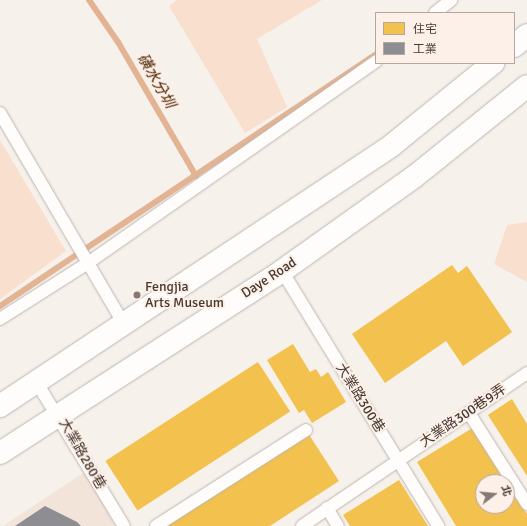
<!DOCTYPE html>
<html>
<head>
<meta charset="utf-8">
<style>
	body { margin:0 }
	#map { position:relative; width:527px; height:526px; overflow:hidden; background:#f7f1ec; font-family:Signika,"Noto Sans TC",sans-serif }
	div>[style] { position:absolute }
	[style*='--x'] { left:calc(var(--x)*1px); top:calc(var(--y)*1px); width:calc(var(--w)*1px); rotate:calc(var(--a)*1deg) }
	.built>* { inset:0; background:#f3e4da }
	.green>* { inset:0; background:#f9dfce }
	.homes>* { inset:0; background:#f2c14e; transform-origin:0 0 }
	.industry>* { inset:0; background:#8d8d92 }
	.stream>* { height:6px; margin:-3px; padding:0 3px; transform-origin:3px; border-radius:3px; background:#e3b494 }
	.roads { filter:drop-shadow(0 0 1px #bdb5b0) drop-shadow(0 0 1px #bdb5b0) }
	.service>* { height:12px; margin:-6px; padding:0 6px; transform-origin:6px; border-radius:6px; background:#fefdfc }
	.secondary>* { height:22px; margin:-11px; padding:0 11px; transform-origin:11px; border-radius:11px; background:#fefdfc }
	.dots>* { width:11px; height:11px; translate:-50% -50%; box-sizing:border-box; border:2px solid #fcf0e8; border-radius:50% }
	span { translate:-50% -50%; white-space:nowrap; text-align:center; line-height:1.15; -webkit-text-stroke:4px #fcf0e8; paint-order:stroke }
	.street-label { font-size:14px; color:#463a32 }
	.poi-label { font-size:14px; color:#463a32 }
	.left { translate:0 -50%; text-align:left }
	.water-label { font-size:15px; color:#4d2502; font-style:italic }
	.legend { position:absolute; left:375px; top:12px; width:140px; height:52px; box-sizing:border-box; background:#fcf0e8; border:1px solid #b3a79f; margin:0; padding:5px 7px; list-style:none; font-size:12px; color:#463a32 }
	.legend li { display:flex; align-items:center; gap:8px; height:20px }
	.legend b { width:20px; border:1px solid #b3a79f }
	.north { position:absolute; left:475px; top:474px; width:40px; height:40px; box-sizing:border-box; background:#fcf0e8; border:1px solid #b3a79f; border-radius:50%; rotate:74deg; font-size:11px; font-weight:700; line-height:16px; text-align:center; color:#463a32 }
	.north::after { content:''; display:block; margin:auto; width:14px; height:18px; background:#847a73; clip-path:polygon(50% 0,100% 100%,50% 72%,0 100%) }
</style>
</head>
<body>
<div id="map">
	<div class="built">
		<div style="clip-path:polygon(86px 471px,115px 526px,3px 526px)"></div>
	</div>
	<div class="green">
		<div style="clip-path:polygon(177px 0,322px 0,257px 39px,287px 107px,245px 133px,169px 6px)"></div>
		<div style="clip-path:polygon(0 140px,66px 251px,0 299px)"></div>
		<div style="clip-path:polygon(527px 222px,527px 282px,494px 264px,507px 225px)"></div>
	</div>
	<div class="homes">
		<div style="clip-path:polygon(452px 265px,458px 273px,467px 266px,512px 332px,463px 366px,446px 341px,385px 383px,352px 334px)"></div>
		<div style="clip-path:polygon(293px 344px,310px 372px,316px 369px,321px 377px,328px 372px,346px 402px,312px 423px,304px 410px,299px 413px,267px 360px)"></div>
		<div style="left:258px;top:362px;width:59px;height:182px;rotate:57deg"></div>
		<div style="clip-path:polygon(512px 399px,527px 424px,527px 476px,488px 415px)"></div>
		<div style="clip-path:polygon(304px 427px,339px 481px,270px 526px,154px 526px)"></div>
		<div style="clip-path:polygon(evenodd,474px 427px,527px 514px,527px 526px,456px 526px,417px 462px,474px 427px,483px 482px,507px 482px,507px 506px,483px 506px,483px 482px)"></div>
		<div style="clip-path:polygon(399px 480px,428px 526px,350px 526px,343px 515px)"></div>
	</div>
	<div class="industry">
		<div style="clip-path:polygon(45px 506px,77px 522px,81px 526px,15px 526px)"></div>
	</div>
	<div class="stream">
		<div style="--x:89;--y:0;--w:51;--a:55.4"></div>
		<div style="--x:118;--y:42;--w:155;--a:59.8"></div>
		<div style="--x:0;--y:306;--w:453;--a:-33.8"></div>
	</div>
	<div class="roads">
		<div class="service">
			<div style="--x:435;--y:13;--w:21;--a:-39"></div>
			<div style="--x:0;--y:113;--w:245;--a:59.6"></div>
			<div style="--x:282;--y:271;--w:299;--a:58.5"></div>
			<div style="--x:0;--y:319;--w:104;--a:-32.5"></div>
			<div style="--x:88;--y:263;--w:352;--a:-35"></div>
			<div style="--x:37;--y:383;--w:167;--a:58.7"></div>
			<div style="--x:469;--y:413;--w:108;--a:57.5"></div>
			<div style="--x:327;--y:508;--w:21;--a:59"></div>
			<div style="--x:156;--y:526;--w:178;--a:-32.6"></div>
			<div style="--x:302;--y:526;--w:272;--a:-34.2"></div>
		</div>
		<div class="secondary">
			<div style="--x:514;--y:46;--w:17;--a:-40"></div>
			<div style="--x:0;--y:406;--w:470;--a:-33.6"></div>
			<div style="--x:391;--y:146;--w:132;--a:-39.1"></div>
			<div style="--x:0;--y:453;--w:336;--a:-32.8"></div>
			<div style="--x:282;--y:271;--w:162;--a:-35.5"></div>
			<div style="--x:414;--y:177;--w:145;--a:-38.8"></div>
		</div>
	</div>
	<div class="dots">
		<div style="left:137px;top:295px;background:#847a73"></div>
	</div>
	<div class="street-label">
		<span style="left:269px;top:278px;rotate:-33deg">Daye Road</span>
		<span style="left:360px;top:398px;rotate:58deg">大業路300巷</span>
		<span style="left:463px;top:416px;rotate:-34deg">大業路300巷9弄</span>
		<span style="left:82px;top:454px;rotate:60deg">大業路280巷</span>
	</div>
	<div class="poi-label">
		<span class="left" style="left:145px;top:295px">Fengjia<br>Arts Museum</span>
	</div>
	<div class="water-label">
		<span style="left:156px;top:81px;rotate:60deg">磺水分圳</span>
	</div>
	<ul class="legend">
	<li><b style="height:11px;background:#f2c14e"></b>住宅</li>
	<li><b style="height:11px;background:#8d8d92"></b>工業</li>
	</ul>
	<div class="north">北</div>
</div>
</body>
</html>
